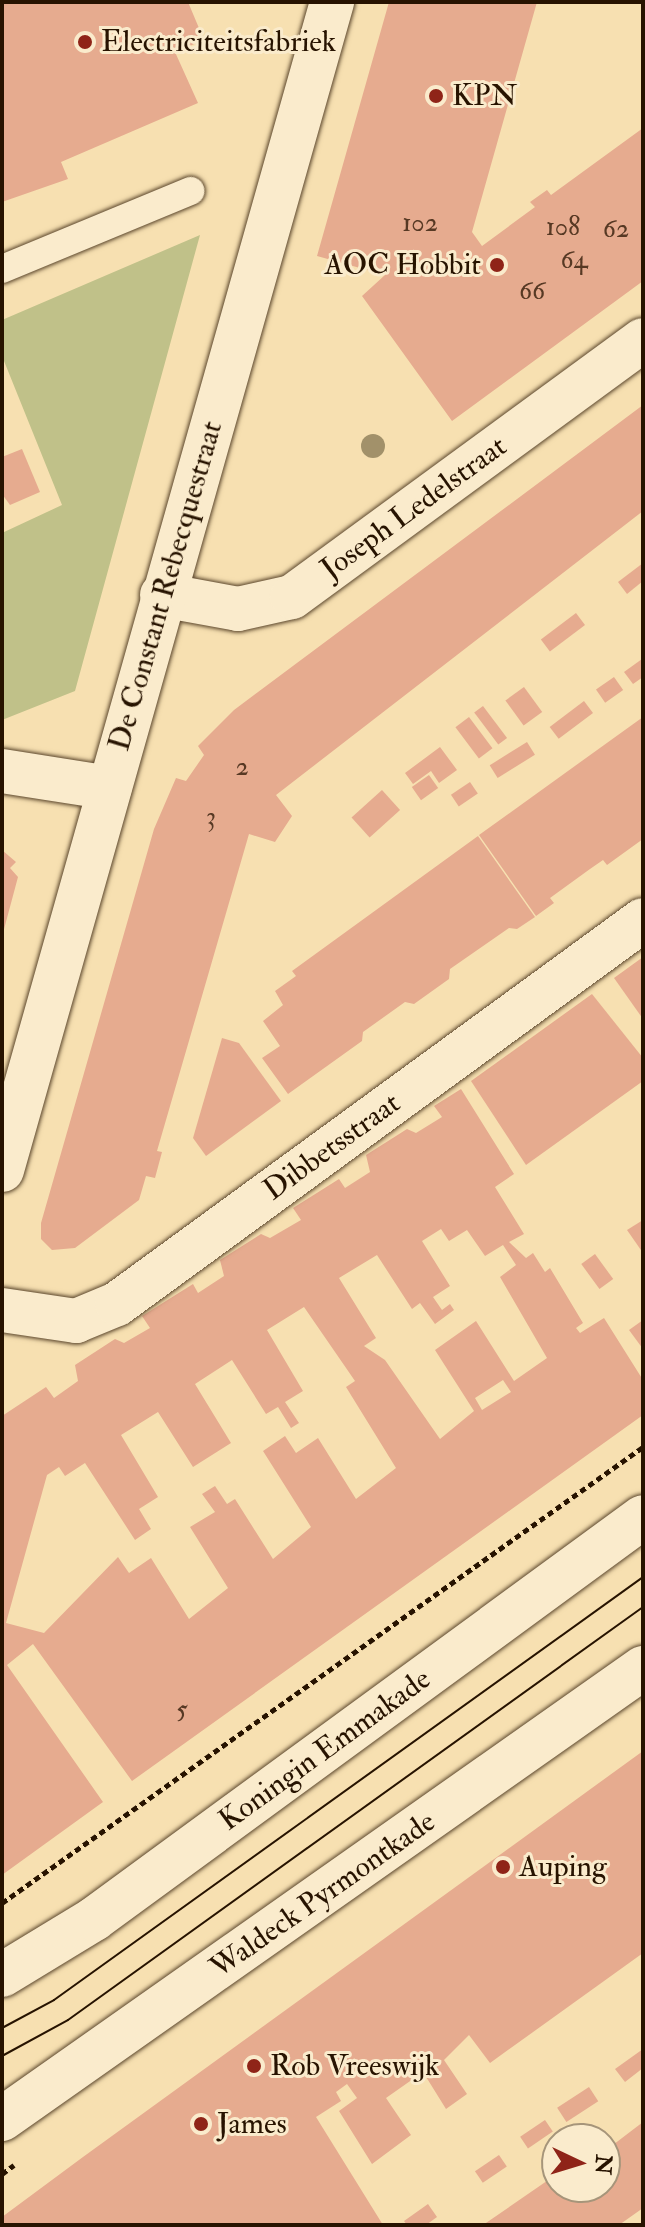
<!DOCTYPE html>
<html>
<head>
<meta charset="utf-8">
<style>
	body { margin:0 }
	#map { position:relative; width:645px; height:2227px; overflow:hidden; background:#f7e0b1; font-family:"IM FELL Double Pica",serif }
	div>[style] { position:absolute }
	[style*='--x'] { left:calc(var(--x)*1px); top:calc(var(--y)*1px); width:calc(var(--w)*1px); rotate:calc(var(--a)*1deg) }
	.green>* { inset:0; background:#c0c189 }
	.building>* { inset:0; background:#e6ab8f; transform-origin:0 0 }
	.path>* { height:5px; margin-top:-2.5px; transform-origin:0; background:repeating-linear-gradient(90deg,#271300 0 6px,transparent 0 10px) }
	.roads { filter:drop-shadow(0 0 2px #5b462c) drop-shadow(0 0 2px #5b462c) }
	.service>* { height:28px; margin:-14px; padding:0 14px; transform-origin:14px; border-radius:14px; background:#faebcc }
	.minor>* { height:44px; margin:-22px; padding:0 22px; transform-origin:22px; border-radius:22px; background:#faebcc }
	.secondary>* { height:44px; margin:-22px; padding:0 22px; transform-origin:22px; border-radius:22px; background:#faebcc }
	.tram>* { height:2px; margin:-1px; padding:0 1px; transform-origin:1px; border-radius:1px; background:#271300 }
	.trees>* { width:24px; height:24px; margin:-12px; border-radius:50%; background:#a2916a }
	.dots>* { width:22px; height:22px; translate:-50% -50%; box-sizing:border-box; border:4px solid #faebcc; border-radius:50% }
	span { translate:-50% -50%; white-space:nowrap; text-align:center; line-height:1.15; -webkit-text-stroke:6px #faebcc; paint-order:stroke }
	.number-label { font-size:26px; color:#573924 }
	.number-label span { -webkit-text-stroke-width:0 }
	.poi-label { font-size:30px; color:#271300 }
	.left { translate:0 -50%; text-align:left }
	.right { translate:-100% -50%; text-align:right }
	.street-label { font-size:30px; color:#271300 }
	.frame { position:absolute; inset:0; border:4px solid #271300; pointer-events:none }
	.north { position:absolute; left:541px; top:2123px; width:80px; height:80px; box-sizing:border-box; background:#faebcc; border:2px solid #a6957a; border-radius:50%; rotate:94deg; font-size:22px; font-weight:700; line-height:32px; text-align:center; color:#271300 }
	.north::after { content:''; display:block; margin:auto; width:28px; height:36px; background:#8f2418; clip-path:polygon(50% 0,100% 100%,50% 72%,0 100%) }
</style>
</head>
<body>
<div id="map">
	<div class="green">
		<div style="clip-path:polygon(200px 235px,75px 691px,2px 720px,2px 533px,62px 505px,2px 356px,2px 320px)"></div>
	</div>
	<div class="building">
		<div style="clip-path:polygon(2px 2px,188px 2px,204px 40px,175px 52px,198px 103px,61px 162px,68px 179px,2px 202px)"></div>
		<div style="clip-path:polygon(389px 2px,537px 2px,472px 232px,482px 246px,535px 207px,530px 202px,547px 190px,551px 195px,643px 128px,643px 281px,452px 421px,362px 296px,385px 275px,317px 256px)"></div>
		<div style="clip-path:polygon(643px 405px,643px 511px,276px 795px,292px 816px,275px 842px,249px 834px,157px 1151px,162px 1152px,155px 1178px,146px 1176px,139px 1200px,75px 1248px,52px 1250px,41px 1239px,41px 1223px,154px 829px,176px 778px,186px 781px,204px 755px,198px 746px,234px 710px)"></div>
		<div style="clip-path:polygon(22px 449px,40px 492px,10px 505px,2px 494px,2px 457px)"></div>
		<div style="clip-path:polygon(643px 563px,643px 581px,627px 594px,618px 582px)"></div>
		<div style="left:576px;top:613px;width:15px;height:44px;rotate:53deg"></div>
		<div style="clip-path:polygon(642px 659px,643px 677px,633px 684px,624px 672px)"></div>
		<div style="left:614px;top:677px;width:16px;height:22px;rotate:55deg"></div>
		<div style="left:524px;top:687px;width:31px;height:23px;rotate:54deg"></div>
		<div style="left:584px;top:701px;width:15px;height:43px;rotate:53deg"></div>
		<div style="left:483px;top:706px;width:40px;height:11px;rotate:53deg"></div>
		<div style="left:469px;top:717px;width:39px;height:17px;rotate:53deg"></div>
		<div style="clip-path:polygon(643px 717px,643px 839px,607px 865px,603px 860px,590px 869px,550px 898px,554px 903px,536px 916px,479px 835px)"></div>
		<div style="left:527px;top:742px;width:15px;height:44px;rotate:58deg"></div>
		<div style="clip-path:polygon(440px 747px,457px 770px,439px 783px,431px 771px,413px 784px,405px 773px)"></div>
		<div style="left:429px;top:775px;width:16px;height:21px;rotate:55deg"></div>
		<div style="left:470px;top:782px;width:14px;height:23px;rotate:56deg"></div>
		<div style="left:382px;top:790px;width:27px;height:41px;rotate:48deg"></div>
		<div style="clip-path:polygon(478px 836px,535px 917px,517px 929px,509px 928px,450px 969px,449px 979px,414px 1004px,405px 1002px,363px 1032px,362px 1041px,288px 1094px,262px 1058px,280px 1046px,263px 1021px,283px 1005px,275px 991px,296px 976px,292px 971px)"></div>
		<div style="clip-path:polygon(2px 850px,16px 862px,10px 868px,18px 877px,3px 933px)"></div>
		<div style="clip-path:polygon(643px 957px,643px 1019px,614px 978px)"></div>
		<div style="clip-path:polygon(592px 994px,643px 1058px,643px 1081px,526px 1165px,471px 1081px)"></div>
		<div style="clip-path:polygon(222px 1038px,239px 1043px,281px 1101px,206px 1156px,193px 1138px)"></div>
		<div style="clip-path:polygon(evenodd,461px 1089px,514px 1174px,495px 1187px,524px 1234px,509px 1242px,526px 1258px,533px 1253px,545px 1272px,550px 1268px,583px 1323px,576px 1328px,580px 1333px,604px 1318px,643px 1380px,643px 1415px,132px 1781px,33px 1644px,7px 1665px,103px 1802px,2px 1875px,2px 1416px,46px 1387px,54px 1398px,78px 1381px,75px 1365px,115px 1339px,124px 1343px,150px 1328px,142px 1316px,193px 1284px,198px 1293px,224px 1276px,220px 1260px,261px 1234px,270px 1238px,301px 1220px,293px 1208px,339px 1179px,345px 1188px,370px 1172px,366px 1155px,407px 1129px,416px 1133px,442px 1117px,434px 1106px,461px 1089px,441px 1229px,449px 1241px,467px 1230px,485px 1256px,503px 1245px,516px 1265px,500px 1277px,547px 1358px,514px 1381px,476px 1321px,435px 1350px,474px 1411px,440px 1439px,385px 1360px,364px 1346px,376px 1338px,339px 1278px,377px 1255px,412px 1309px,420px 1303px,435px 1324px,454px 1310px,450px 1304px,442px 1310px,433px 1297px,450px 1286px,422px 1241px,441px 1229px,461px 1089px,304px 1307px,355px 1381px,346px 1387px,396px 1468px,356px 1499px,318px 1438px,296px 1453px,285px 1436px,263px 1451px,311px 1527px,273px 1559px,235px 1499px,227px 1504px,215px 1486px,202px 1494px,215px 1512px,190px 1527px,228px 1588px,189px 1619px,151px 1558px,129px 1573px,118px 1557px,44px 1633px,6px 1623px,47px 1475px,59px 1467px,65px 1476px,85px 1463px,135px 1540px,151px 1529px,139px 1509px,158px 1497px,121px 1435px,158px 1412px,193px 1467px,231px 1443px,195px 1384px,232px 1360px,266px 1414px,278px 1407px,291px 1428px,299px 1423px,285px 1402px,303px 1391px,267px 1330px,304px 1307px,461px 1089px,503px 1380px,511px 1392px,482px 1410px,475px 1398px,503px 1380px)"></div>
		<div style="clip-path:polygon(643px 1220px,643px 1253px,627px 1230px)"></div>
		<div style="left:595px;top:1254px;width:31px;height:17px;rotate:54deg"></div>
		<div style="clip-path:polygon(643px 1320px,643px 1349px,629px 1330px)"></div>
		<div style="clip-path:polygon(643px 1751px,643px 1953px,490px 2063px,469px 2035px,444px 2060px,467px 2094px,446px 2109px,423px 2072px,386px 2098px,411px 2135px,372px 2164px,339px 2111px,357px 2098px,347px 2084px,336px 2092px,341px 2101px,316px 2117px,383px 2225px,2px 2225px,2px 2217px,83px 2157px)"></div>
		<div style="clip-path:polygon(643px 2049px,643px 2068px,625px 2082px,615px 2069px)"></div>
		<div style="left:589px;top:2087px;width:17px;height:38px;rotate:57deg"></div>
		<div style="left:545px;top:2120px;width:14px;height:30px;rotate:56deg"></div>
		<div style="clip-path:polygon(643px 2122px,643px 2208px,619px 2225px,483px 2225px,557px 2174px,557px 2187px,605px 2187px,605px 2151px)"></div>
		<div style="left:499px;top:2155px;width:14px;height:29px;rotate:56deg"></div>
		<div style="clip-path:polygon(428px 2204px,437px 2217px,426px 2225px,407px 2225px,404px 2221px)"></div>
	</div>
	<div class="path">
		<div style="--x:2;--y:1903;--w:787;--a:-35.43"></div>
		<div style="--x:2;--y:2174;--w:15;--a:-37"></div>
	</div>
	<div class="roads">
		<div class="service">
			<div style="--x:2;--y:269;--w:204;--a:-22.5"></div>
		</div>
		<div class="minor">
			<div style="--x:162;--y:595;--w:77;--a:10.4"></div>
			<div style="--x:238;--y:609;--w:55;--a:-12.5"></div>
			<div style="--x:292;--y:597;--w:435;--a:-36.2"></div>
			<div style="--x:2;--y:771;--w:109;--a:8.9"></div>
			<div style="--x:2;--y:1170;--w:1214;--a:-74.22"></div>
			<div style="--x:2;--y:1310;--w:75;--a:8.5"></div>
			<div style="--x:76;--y:1321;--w:44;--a:-22.5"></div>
			<div style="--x:117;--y:1304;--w:651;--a:-36.13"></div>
		</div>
		<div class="secondary">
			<div style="--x:2;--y:1975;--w:108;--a:-31.3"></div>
			<div style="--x:94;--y:1919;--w:680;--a:-36.21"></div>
			<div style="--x:2;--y:2119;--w:784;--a:-35.13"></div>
		</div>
	</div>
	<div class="tram">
		<div style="--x:2;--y:2028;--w:59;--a:-28.3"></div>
		<div style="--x:54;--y:2000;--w:725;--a:-35.68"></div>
		<div style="--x:2;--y:2056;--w:75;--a:-28.6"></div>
		<div style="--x:68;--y:2020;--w:708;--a:-35.69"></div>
	</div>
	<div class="trees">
		<div style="left:373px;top:446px"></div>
	</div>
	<div class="dots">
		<div style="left:85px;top:42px;background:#8f2418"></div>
		<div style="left:436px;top:96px;background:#8f2418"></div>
		<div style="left:497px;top:265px;background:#8f2418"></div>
		<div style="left:503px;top:1867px;background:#8f2418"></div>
		<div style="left:254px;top:2066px;background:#8f2418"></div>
		<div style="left:201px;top:2124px;background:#8f2418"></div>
	</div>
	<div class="number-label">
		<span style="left:420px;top:224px">102</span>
		<span style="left:563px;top:228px">108</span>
		<span style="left:616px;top:230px">62</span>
		<span style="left:574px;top:261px">64</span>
		<span style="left:532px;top:292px">66</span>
		<span style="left:242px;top:768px">2</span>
		<span style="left:211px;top:818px">3</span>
		<span style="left:182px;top:1711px">5</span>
	</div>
	<div class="poi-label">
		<span class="left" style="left:101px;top:42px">Electriciteitsfabriek</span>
		<span class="left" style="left:452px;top:96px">KPN</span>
		<span class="right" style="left:481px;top:265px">AOC Hobbit</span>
		<span class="left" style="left:519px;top:1867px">Auping</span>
		<span class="left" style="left:270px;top:2066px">Rob Vreeswijk</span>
		<span class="left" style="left:217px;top:2124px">James</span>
	</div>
	<div class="street-label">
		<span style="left:414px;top:508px;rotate:-36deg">Joseph Ledelstraat</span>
		<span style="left:166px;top:586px;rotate:-74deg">De Constant Rebecquestraat</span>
		<span style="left:332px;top:1147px;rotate:-36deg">Dibbetsstraat</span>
		<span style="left:325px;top:1750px;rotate:-36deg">Koningin Emmakade</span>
		<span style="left:323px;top:1895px;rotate:-35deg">Waldeck Pyrmontkade</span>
	</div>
	<div class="frame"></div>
	<div class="north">N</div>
</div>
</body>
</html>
